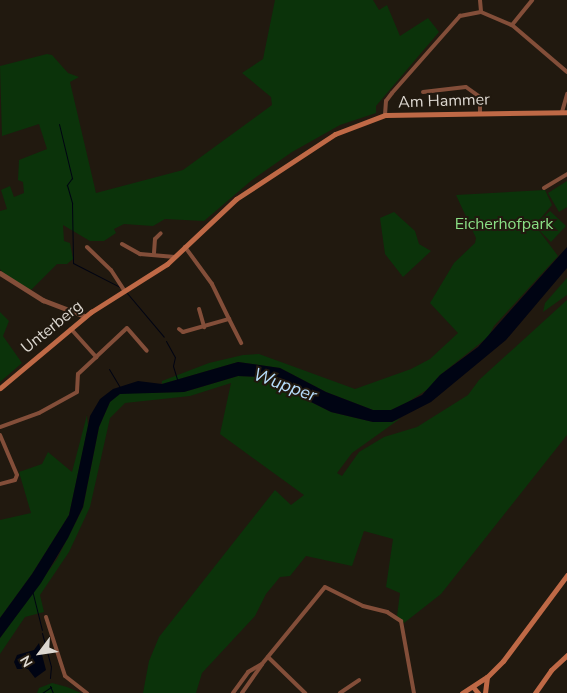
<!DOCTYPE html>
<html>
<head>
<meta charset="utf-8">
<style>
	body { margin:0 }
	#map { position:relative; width:567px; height:693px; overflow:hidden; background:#21190f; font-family:"Nunito Sans",sans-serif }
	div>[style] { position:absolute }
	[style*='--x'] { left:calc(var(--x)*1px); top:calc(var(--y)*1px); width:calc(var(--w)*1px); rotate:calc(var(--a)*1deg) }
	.green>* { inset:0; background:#0b330a }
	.water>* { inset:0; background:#000413 }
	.stream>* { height:1px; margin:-0.5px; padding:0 0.5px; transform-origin:0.5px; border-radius:0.5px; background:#000413 }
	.minor>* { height:4px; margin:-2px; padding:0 2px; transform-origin:2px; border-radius:2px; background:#834e39 }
	.tertiary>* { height:4.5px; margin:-2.25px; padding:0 2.25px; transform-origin:2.25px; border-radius:2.25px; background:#834e39 }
	.secondary>* { height:5px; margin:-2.5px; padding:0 2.5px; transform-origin:2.5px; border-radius:2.5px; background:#bf6946 }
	span { translate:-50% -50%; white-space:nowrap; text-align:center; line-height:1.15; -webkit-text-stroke:4px #21190f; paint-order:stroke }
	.street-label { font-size:16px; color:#dcd7d0 }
	.park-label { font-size:16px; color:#8adf85 }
	.water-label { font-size:18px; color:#b7ddfc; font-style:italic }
	.north { position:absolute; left:15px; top:628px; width:50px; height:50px; -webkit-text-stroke:4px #21190f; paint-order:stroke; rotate:239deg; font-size:14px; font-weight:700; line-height:20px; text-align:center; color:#dcd7d0 }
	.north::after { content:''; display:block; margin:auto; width:18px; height:22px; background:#dcd7d0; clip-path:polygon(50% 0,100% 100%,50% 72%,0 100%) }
</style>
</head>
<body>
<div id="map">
	<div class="green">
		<div style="clip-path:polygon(275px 0,373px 0,379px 10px,387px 5px,400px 36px,428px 18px,439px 32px,376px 106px,376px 113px,340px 125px,292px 152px,252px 180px,204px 221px,165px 219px,153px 226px,124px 224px,114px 229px,116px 233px,104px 241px,90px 241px,63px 225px,64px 241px,70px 243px,73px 259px,67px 264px,57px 264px,31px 290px,7px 277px,0 269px,0 211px,7px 209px,1px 190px,10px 186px,14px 197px,24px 193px,23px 182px,18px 180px,19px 160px,47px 149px,39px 124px,2px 136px,0 66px,47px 54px,52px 55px,68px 73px,79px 77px,70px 82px,96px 193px,183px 170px,272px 105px,271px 97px,242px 73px,263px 59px)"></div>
		<div style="clip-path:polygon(567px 181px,567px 207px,559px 212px,548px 193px)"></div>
		<div style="clip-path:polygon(545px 190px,552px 205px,535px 225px,550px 211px,566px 226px,551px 242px,537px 228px,558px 256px,494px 326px,488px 337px,440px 375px,428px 389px,408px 402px,391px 410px,373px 410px,326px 392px,280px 368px,238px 362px,162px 384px,162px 381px,209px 363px,243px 355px,259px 354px,355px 389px,411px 369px,430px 359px,458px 333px,430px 303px,454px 263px,475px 243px,476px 238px,456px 195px)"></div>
		<div style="clip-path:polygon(394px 212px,415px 231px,419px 244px,431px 251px,403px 277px,385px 254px,380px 218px)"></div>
		<div style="clip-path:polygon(567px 278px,567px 295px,543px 312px,545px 303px)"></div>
		<div style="clip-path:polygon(567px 300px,567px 435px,441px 594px,404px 623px,397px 616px,400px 593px,386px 587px,393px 539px,364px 531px,352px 566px,306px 556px,290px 576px,280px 577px,266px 594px,255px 616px,202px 673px,196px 693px,143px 693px,149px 661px,159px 637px,275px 490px,291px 505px,304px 495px,220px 434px,231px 383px,190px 396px,125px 403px,110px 418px,90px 507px,69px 552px,40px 595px,44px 612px,25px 617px,0 654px,0 638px,57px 559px,83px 508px,99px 427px,110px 402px,120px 393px,184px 392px,238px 376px,261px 377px,331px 412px,373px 422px,392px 422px,401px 418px,352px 453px,337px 473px,342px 476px,359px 452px,384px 437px,417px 427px,468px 395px,479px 380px)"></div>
		<div style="clip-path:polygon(0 312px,9px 321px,3px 336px,22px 363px,0 382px)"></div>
		<div style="clip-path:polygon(87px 415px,88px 427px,69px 515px,32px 574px,0 618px,0 520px,31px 513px,19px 472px,42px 464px,48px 452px,72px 472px)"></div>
		<div style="clip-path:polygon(52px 683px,67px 687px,81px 693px,37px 693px,39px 688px)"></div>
	</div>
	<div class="water">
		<div style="clip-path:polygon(567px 247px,567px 268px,506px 340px,431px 402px,392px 422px,373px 422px,331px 412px,261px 377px,238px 376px,184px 392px,120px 394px,110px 402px,99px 427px,83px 507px,68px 538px,41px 583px,0 638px,0 618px,32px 574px,69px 515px,90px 416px,100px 399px,113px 389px,138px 381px,162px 384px,238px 362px,280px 368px,326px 392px,373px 410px,391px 410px,422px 395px,440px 375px,478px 347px)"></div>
		<div style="clip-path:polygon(39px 643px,46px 670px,35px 678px,28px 669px,17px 669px,14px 662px,17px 655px,34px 650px)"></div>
	</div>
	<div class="stream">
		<div style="--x:59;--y:124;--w:56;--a:76.5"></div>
		<div style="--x:72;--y:178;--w:9;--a:126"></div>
		<div style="--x:67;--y:185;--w:19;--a:74"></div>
		<div style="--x:72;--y:203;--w:60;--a:89"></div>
		<div style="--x:73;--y:263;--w:53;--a:27.1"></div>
		<div style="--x:127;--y:293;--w:57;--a:49.9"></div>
		<div style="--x:166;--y:341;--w:18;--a:61"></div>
		<div style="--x:175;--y:357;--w:9;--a:103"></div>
		<div style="--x:173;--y:366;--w:14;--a:73"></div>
		<div style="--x:109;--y:369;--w:21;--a:59"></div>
		<div style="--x:32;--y:590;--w:41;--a:76"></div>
		<div style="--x:42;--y:633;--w:34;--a:75"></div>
		<div style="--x:51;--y:666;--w:12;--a:95"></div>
		<div style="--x:50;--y:686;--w:8;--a:67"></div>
		<div style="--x:42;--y:693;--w:11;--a:-34"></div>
	</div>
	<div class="minor">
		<div style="--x:480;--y:0;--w:12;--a:85"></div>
		<div style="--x:512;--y:25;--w:72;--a:40.5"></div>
		<div style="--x:512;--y:25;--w:32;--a:-51"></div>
		<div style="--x:423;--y:92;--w:43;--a:-6.6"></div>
		<div style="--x:466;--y:87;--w:17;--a:36"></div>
		<div style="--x:480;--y:97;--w:15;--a:90"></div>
		<div style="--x:562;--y:112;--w:19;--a:-74"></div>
		<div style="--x:385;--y:115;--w:14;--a:-86"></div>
		<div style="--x:386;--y:101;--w:10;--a:-53"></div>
		<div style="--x:392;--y:93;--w:103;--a:-48.6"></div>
		<div style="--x:460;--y:16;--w:21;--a:-11"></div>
		<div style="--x:481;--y:12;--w:34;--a:23"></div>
		<div style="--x:544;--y:188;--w:27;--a:-31"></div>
		<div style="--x:122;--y:244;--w:21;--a:29"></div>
		<div style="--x:140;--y:254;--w:35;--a:5"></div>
		<div style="--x:87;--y:247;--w:33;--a:44"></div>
		<div style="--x:111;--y:270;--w:24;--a:57"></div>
		<div style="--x:154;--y:253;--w:14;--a:-86"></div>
		<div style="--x:155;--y:239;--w:8;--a:-45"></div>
		<div style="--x:199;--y:309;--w:19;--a:74"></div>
		<div style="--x:229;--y:319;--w:27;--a:63"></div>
		<div style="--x:71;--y:329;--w:38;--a:48"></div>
		<div style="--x:96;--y:357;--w:42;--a:-43.1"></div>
		<div style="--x:127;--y:328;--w:30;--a:49"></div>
		<div style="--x:179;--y:329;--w:5;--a:37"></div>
		<div style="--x:183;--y:332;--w:48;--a:-15.8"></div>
		<div style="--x:229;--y:319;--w:39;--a:-116"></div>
		<div style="--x:212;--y:284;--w:46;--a:-126.1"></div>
		<div style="--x:0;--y:427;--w:41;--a:-19.7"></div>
		<div style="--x:39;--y:413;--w:43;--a:-28.9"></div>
		<div style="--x:77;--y:392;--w:18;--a:-87"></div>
		<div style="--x:78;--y:374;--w:25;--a:-43"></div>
		<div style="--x:0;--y:435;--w:43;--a:67"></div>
		<div style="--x:17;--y:475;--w:5;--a:112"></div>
		<div style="--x:15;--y:480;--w:16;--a:165"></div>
		<div style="--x:46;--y:617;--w:62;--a:72.1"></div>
		<div style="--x:65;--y:676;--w:28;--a:38"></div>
		<div style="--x:268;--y:657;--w:52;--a:44.2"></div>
		<div style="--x:233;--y:693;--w:26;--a:-54"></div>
		<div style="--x:248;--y:672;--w:16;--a:-30"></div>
		<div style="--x:262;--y:664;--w:99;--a:-50.7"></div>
		<div style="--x:325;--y:587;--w:42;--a:26.6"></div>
		<div style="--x:363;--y:606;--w:25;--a:14"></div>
		<div style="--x:387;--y:612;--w:17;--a:33"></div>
		<div style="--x:401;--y:621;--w:73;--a:79.8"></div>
		<div style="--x:242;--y:693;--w:35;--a:-55"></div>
		<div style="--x:340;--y:693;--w:23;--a:-34"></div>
	</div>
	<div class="tertiary">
		<div style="--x:0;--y:273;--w:51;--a:32.1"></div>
		<div style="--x:43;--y:300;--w:45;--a:20.9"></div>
	</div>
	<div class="secondary">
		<div style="--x:0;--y:388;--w:119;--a:-39.9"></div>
		<div style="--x:91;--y:312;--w:90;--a:-32.3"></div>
		<div style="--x:167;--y:264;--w:95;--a:-43.3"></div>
		<div style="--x:236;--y:199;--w:118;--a:-33.3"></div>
		<div style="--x:335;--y:134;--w:53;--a:-20.8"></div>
		<div style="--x:385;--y:115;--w:182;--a:-0.9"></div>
		<div style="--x:473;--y:687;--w:8;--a:50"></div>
		<div style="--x:462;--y:693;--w:30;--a:-33"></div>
		<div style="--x:487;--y:677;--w:23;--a:-45"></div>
		<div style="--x:503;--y:661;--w:107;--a:-53.3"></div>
		<div style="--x:485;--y:693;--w:16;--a:-83"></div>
		<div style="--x:535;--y:693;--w:28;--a:-55"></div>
		<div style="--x:551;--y:670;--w:22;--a:-43"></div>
	</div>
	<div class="street-label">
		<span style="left:444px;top:101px;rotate:-2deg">Am Hammer</span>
		<span style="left:52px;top:327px;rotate:-39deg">Unterberg</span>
	</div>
	<div class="park-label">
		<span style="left:504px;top:224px">Eicherhofpark</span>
	</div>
	<div class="water-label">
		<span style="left:285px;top:385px;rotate:20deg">Wupper</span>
	</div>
	<div class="north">N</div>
</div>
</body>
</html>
